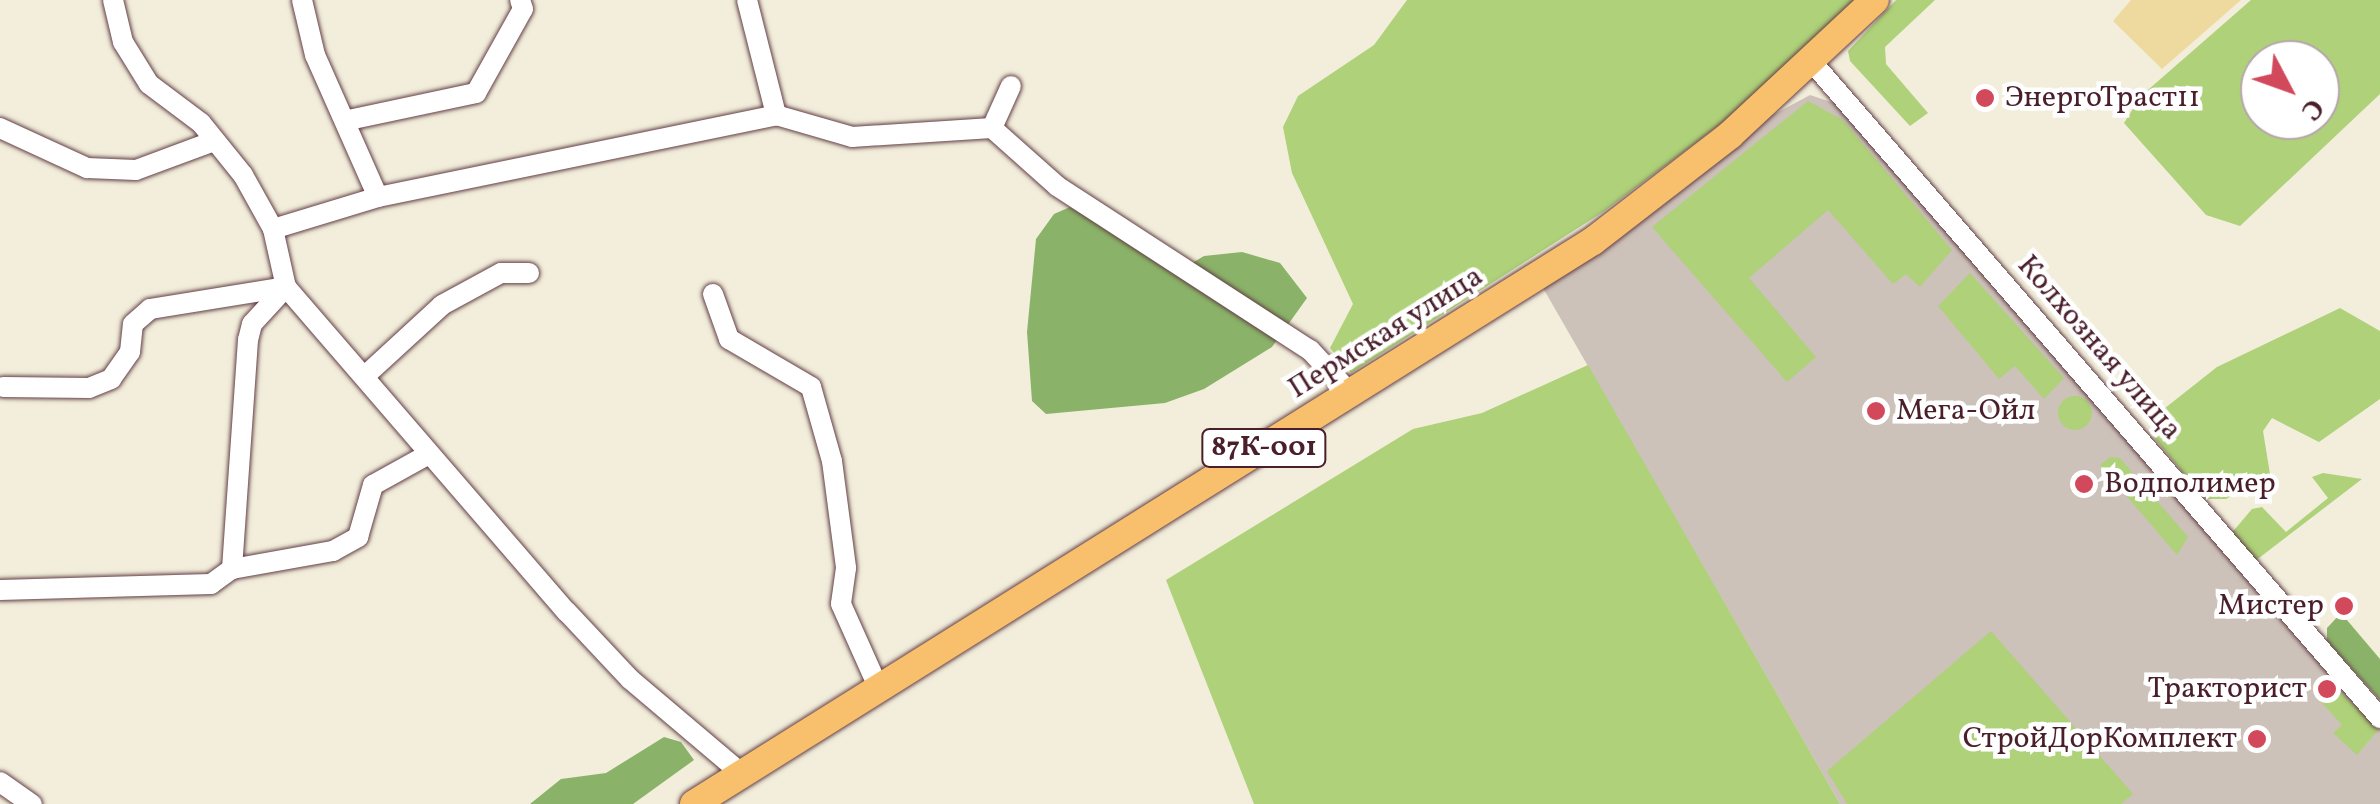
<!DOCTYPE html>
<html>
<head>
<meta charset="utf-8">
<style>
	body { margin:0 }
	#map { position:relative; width:2380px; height:804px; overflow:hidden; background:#f2eedb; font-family:Vollkorn,serif }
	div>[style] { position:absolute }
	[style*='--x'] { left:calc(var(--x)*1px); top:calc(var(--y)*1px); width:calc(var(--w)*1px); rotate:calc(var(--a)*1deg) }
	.industrial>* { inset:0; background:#cdc2b9 }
	.green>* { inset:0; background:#aed179 }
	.round { border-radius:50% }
	.forest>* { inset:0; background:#8ab369 }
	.sand>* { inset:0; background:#eeda9e }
	.roads { filter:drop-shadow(0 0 2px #633e45) drop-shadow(0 0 2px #633e45) }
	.minor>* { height:20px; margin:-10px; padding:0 10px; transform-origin:10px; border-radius:10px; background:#fff }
	.major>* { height:28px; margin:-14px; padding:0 14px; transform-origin:14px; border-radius:14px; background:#f8bf6c }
	.dots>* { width:28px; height:28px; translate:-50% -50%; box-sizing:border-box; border:5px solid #fff; border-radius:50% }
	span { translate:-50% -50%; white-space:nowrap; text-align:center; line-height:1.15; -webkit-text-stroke:9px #fff; paint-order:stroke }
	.shield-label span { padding:2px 8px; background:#fff; border:2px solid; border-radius:8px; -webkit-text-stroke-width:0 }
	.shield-label { font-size:28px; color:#4a1f2b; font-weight:700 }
	.poi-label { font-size:30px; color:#4a1f2b }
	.left { translate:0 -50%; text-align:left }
	.right { translate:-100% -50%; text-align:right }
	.street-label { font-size:30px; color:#4a1f2b }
	.north { position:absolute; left:2240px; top:40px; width:100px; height:100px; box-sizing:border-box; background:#fff; border:2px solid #b7a5aa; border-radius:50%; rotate:131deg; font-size:28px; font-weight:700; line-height:40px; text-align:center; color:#4a1f2b }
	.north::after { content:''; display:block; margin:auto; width:35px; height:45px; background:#d1495b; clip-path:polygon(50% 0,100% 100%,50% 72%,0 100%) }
</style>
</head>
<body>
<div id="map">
	<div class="industrial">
		<div style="clip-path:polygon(1810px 95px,1837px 104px,2380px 728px,2380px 804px,1840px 804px,1543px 288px,1682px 191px,1769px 117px)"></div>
	</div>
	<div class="green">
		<div style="clip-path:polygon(1407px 0,1855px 0,1729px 118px,1603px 212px,1351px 373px,1330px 348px,1353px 304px,1292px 173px,1283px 127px,1298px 96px,1374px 45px)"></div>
		<div style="clip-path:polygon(1896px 0,1935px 0,1885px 47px,1886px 64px,1928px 113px,1910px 126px,1850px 61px,1848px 51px)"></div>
		<div style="clip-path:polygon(evenodd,2251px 0,2380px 0,2380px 94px,2240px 226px,2206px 215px,2124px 123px,2141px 96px,2251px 0,2260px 60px,2320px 60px,2320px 120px,2260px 120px,2260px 60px)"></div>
		<div style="clip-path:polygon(1808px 101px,1843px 120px,1952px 250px,1920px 287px,1906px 274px,1893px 284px,1828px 210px,1749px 278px,1816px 357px,1787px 382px,1652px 227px)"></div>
		<div style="clip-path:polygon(1970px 273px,2064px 378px,2044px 399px,2015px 366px,1999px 379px,1938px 306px)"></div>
		<div style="clip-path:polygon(2340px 308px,2380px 331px,2380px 399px,2319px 442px,2272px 418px,2263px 431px,2270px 474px,2226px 499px,2205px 499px,2151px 434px,2155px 416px,2217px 367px)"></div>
		<div style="clip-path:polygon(1588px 365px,1840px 804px,1254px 804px,1166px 580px,1413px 429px,1482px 413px)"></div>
		<div class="round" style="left:2058px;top:396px;width:34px;height:34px"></div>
		<div style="clip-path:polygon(2110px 457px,2120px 458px,2188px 537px,2177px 555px,2100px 465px)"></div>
		<div style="clip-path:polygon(2323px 473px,2362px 479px,2255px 561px,2230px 535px,2252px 509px,2262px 507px,2286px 532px,2328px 498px,2312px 477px)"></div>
		<div style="clip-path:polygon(1991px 631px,2133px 794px,2121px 804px,1847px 804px,1827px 771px)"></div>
		<div style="clip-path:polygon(2327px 679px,2379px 729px,2357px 755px,2333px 733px,2342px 725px,2314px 694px)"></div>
	</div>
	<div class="forest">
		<div style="clip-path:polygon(1070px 207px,1177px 272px,1204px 256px,1242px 252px,1280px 263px,1307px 298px,1272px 347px,1204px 389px,1165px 403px,1046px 414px,1032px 401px,1027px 332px,1036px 239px,1054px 214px)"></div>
		<div style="clip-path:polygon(2341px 613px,2380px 659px,2380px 700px,2327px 641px,2327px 628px)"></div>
		<div style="clip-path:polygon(664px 737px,681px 742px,694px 760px,633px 804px,530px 804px,561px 779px,606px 773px)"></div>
	</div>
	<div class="sand">
		<div style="clip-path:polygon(2131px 0,2241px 0,2162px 69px,2113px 21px)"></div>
	</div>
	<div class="roads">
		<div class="minor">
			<div style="--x:113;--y:0;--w:43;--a:76.6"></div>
			<div style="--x:123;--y:42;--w:49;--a:58.2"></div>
			<div style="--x:149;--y:84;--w:65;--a:36.9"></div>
			<div style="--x:201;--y:123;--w:67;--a:51.1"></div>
			<div style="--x:243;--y:175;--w:62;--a:60.9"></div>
			<div style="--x:273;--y:229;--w:59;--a:77.4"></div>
			<div style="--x:286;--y:287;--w:430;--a:49.2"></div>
			<div style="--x:567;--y:612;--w:92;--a:46.8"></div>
			<div style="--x:630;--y:679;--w:148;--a:40.3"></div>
			<div style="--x:302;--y:0;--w:57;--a:76.7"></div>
			<div style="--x:315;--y:55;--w:155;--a:66.1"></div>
			<div style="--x:747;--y:0;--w:119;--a:75.8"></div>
			<div style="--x:1812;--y:62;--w:868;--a:49.11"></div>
			<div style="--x:349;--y:120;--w:130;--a:-12"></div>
			<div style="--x:476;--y:93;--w:96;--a:-60.8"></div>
			<div style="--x:523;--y:9;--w:9;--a:-108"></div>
			<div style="--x:0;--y:128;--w:96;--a:24.7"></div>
			<div style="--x:87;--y:168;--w:49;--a:2.3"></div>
			<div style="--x:136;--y:170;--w:83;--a:-20.4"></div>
			<div style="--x:992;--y:128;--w:87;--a:41.7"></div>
			<div style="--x:1057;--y:186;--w:302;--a:33"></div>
			<div style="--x:1310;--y:350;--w:60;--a:47"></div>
			<div style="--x:273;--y:229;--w:110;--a:-16.9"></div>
			<div style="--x:378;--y:197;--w:406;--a:-11.6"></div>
			<div style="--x:776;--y:115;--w:79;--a:16.1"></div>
			<div style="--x:852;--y:137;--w:140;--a:-3.7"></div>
			<div style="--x:992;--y:128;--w:46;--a:-65.7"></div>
			<div style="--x:286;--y:287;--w:50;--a:132.6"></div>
			<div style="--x:252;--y:324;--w:16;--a:104"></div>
			<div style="--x:248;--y:340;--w:230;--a:94"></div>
			<div style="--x:232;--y:569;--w:103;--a:-10.1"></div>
			<div style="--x:333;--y:551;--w:29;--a:-29"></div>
			<div style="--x:358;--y:537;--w:54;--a:-73.9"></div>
			<div style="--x:373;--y:485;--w:64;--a:-29"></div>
			<div style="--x:713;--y:294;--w:48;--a:70.4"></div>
			<div style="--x:729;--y:339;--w:95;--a:30.3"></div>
			<div style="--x:811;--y:387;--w:77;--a:74.2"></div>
			<div style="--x:832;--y:461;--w:108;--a:82.5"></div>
			<div style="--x:846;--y:568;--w:36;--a:98"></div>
			<div style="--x:841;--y:604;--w:95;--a:65.9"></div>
			<div style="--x:366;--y:375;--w:103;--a:-42.6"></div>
			<div style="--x:442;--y:305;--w:67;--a:-28.5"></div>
			<div style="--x:501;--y:273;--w:28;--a:0"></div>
			<div style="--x:3;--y:387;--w:86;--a:0.7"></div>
			<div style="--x:89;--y:388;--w:24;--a:-22"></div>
			<div style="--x:111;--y:379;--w:33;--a:-55"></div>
			<div style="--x:130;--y:352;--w:28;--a:-84"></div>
			<div style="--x:133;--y:324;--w:23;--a:-41"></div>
			<div style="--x:150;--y:309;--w:138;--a:-9.2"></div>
			<div style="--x:0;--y:590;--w:211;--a:-1.6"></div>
			<div style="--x:211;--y:584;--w:26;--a:-36"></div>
			<div style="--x:0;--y:782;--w:39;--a:35"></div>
		</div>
		<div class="major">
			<div style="--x:694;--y:804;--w:1061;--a:-32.06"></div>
			<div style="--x:1593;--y:241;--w:173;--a:-37.7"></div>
			<div style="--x:1730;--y:135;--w:198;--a:-43"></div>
		</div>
	</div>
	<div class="dots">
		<div style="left:1985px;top:98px;background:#d1495b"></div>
		<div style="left:1876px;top:411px;background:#d1495b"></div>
		<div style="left:2084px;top:484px;background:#d1495b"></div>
		<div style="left:2344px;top:606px;background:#d1495b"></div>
		<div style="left:2327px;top:689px;background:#d1495b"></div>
		<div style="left:2257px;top:739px;background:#d1495b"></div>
	</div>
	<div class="shield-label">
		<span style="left:1264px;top:448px">87К-001</span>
	</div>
	<div class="poi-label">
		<span class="left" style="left:2005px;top:98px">ЭнергоТраст11</span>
		<span class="left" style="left:1896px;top:411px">Мега-Ойл</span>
		<span class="left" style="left:2104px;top:484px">Водполимер</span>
		<span class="right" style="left:2324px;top:606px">Мистер</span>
		<span class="right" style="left:2307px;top:689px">Тракторист</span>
		<span class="right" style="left:2237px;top:739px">СтройДорКомплект</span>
	</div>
	<div class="street-label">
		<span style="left:1386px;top:333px;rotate:-32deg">Пермская улица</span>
		<span style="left:2099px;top:348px;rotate:49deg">Колхозная улица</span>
	</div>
	<div class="north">С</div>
</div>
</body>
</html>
